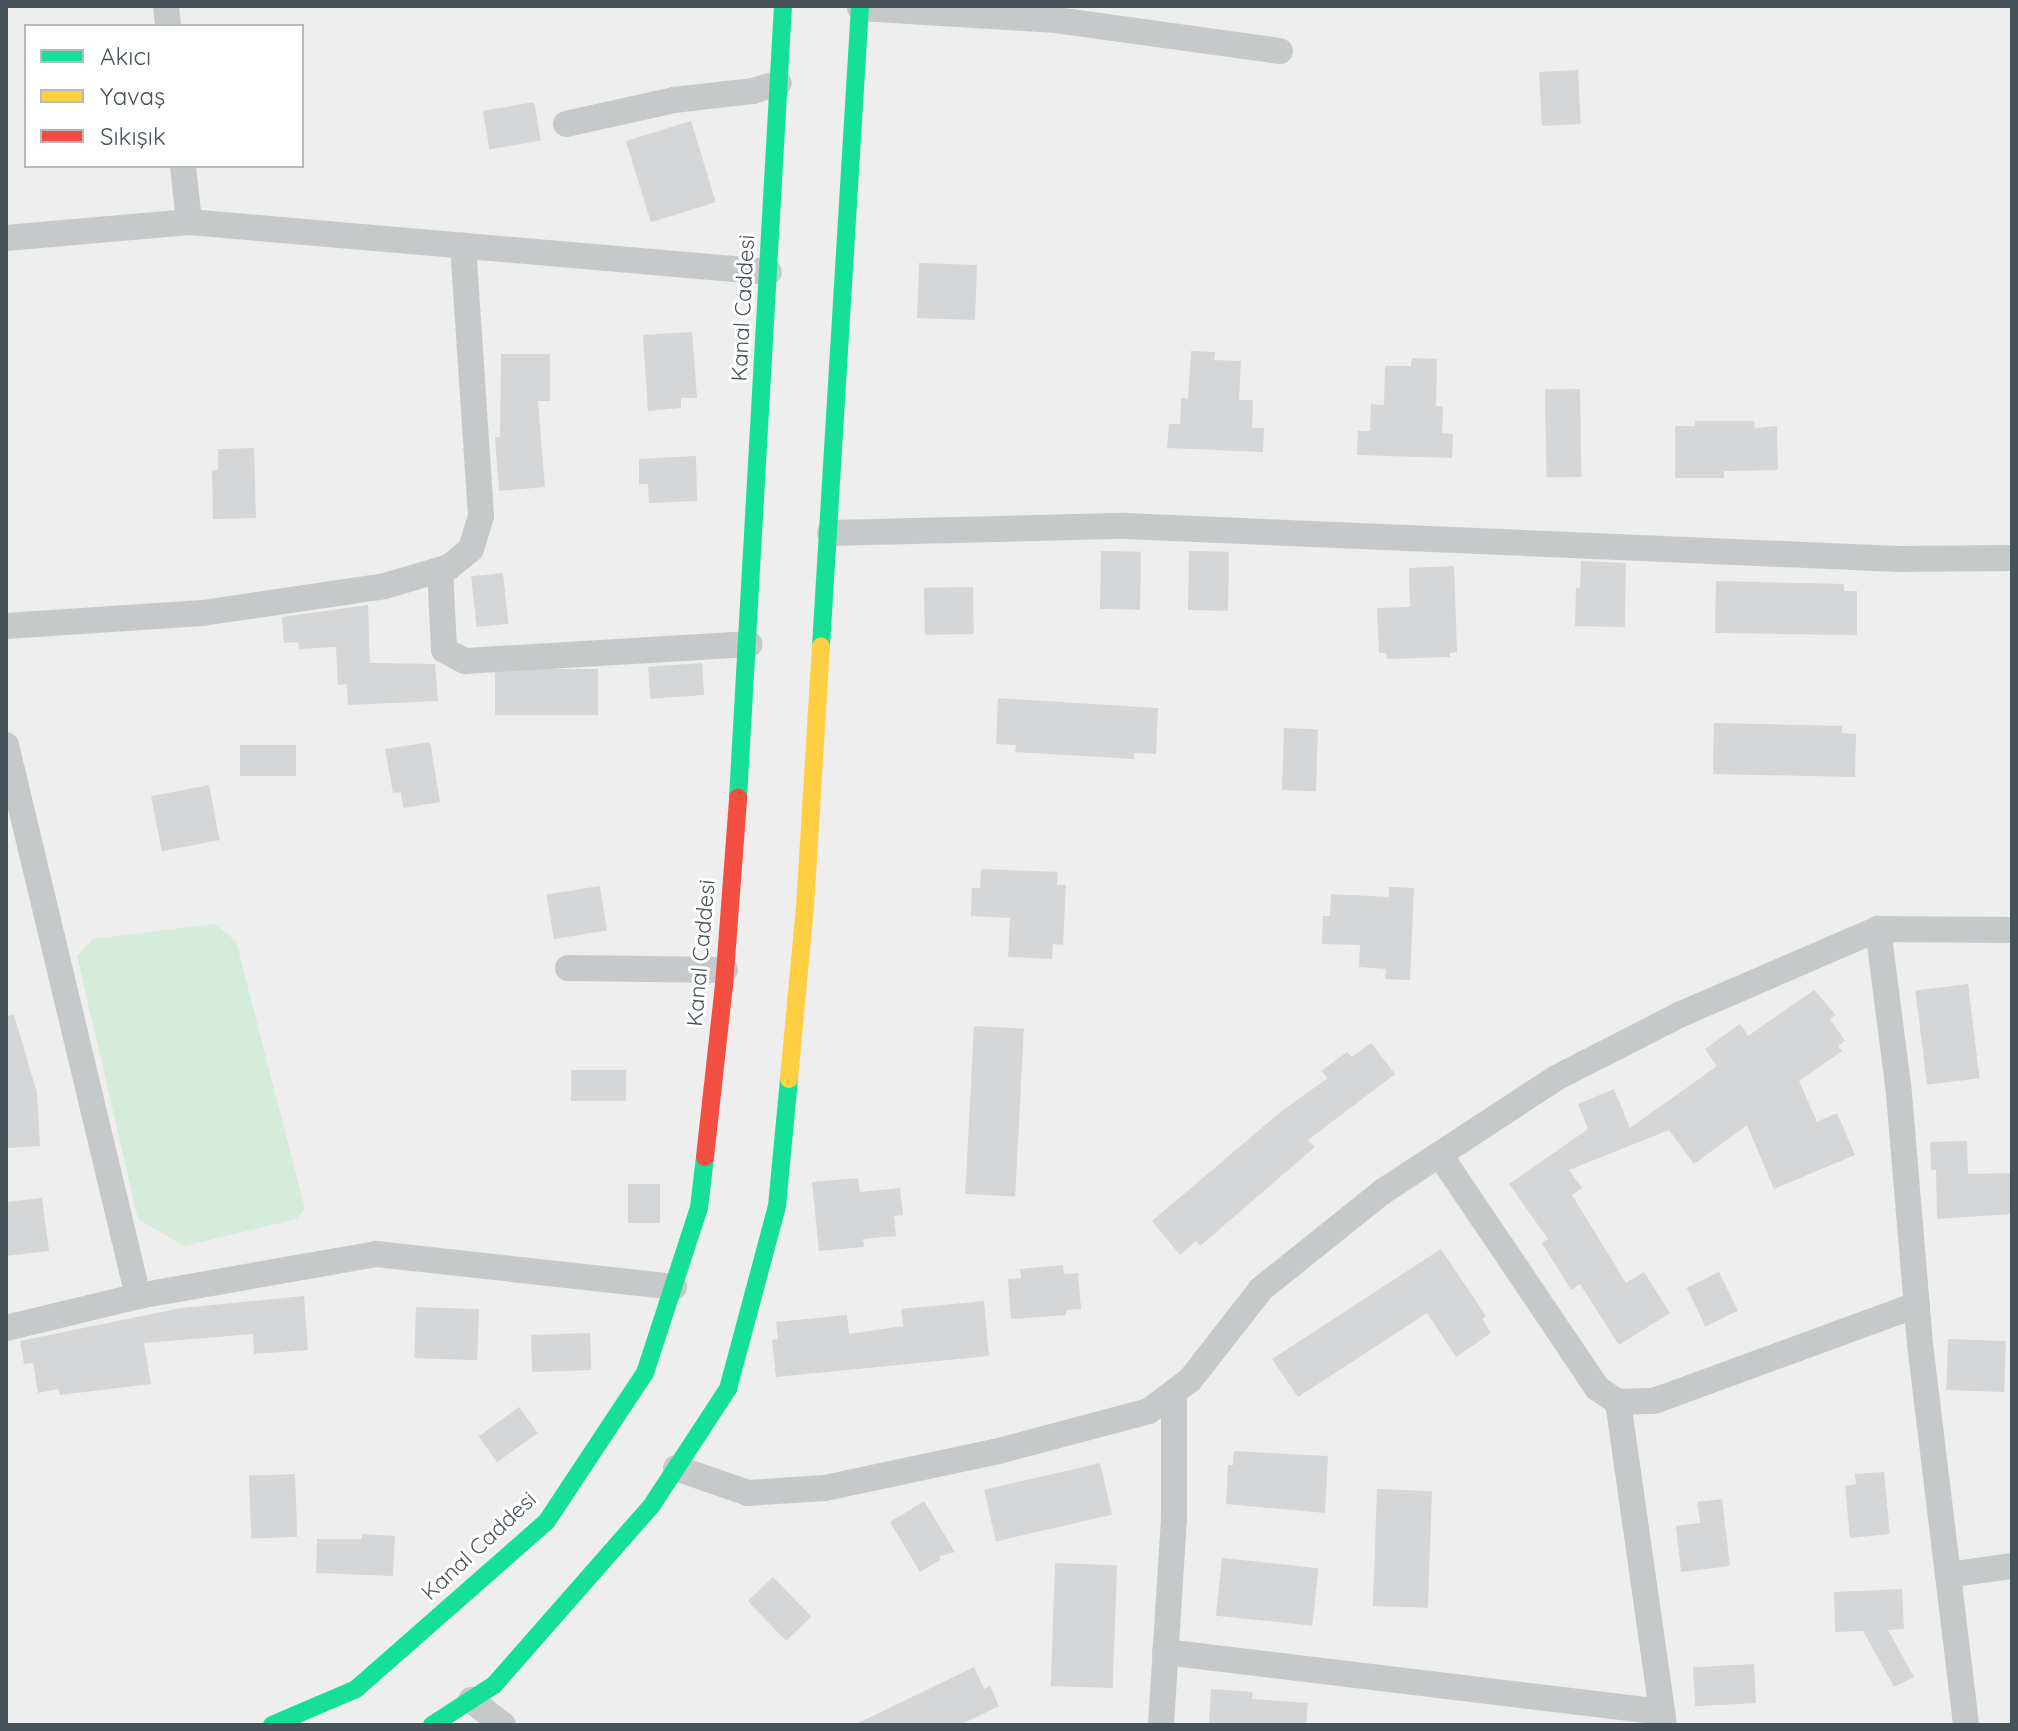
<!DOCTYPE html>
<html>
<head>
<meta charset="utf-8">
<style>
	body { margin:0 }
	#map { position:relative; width:2018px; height:1731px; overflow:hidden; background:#efeeee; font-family:Quicksand,sans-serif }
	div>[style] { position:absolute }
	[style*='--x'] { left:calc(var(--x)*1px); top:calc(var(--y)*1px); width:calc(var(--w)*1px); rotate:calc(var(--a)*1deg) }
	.green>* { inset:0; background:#d5ebdb }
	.building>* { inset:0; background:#d5d6d7; transform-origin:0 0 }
	.street>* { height:26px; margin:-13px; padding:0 13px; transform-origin:13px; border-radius:13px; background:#c6c9ca }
	.fast>* { height:18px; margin:-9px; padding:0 9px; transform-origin:9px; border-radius:9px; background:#16e098 }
	.slow>* { height:18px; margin:-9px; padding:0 9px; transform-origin:9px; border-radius:9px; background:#ffcf43 }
	.jam>* { height:18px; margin:-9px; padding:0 9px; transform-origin:9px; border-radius:9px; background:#f24e42 }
	span { translate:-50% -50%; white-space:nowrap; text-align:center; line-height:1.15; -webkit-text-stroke:6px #fff; paint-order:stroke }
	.street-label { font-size:22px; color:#485359 }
	.frame { position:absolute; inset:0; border:8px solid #485359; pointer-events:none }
	.legend { position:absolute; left:24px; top:24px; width:280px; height:144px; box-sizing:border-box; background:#fff; border:2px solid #b6babd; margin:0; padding:10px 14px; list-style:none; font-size:24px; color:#485359 }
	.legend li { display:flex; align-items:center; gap:16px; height:40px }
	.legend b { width:40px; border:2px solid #b6babd }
</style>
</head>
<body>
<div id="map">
	<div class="green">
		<div style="clip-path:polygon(214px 924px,236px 941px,305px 1209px,296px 1219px,184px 1246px,138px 1219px,77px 956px,93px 939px)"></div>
	</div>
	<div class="building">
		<div style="left:1578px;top:70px;width:54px;height:39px;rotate:87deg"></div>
		<div style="left:534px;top:102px;width:39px;height:52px;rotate:80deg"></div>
		<div style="left:691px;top:121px;width:85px;height:68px;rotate:73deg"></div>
		<div style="left:919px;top:263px;width:58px;height:55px;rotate:2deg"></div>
		<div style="clip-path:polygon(692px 332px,697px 398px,681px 398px,681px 408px,648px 411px,643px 335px)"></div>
		<div style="clip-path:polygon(1191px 351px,1215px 352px,1214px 360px,1241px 361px,1239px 400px,1253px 400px,1252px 428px,1264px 428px,1263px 452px,1167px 448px,1169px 424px,1180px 424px,1181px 398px,1188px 399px)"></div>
		<div style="clip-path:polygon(501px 354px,550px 354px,550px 401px,538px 401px,545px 487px,499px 491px,495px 437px,500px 437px)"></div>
		<div style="clip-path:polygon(1412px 358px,1437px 359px,1436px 406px,1443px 407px,1442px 433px,1453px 434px,1452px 458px,1357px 455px,1358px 431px,1370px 431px,1371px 404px,1384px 405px,1385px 366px,1411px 366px)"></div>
		<div style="left:1580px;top:389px;width:88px;height:35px;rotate:89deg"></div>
		<div style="clip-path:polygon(1695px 421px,1754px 421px,1755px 428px,1777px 426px,1778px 470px,1724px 471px,1724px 478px,1675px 478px,1675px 426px,1695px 426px)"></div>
		<div style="clip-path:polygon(254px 448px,256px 518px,213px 519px,212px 471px,218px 470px,218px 449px)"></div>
		<div style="clip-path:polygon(696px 456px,697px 501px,649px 503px,648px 484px,639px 484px,639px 459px)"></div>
		<div style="left:1101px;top:551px;width:40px;height:58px;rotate:1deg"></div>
		<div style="left:1189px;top:551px;width:40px;height:59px;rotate:1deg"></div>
		<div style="clip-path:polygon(1581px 561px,1626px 563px,1625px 627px,1575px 626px,1576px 588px,1580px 588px)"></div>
		<div style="clip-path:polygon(1454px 566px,1457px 652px,1450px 653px,1450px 657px,1387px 659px,1386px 653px,1379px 653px,1377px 608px,1410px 607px,1409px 568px)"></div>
		<div style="left:503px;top:573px;width:51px;height:32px;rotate:84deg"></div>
		<div style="clip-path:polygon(1716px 581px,1844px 584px,1844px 591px,1857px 591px,1857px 635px,1715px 633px)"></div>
		<div style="left:973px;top:587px;width:47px;height:49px;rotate:89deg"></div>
		<div style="clip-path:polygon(368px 605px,370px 663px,435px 664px,438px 701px,348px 705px,347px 684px,338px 685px,336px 647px,299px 649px,298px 642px,284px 643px,282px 617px)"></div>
		<div style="left:702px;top:663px;width:32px;height:54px;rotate:86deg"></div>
		<div style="left:598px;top:669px;width:46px;height:103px;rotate:90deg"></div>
		<div style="clip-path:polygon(998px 698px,1158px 708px,1156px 754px,1134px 753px,1134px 759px,1015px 752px,1016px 745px,996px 744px)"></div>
		<div style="clip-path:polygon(1714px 723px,1842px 726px,1842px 733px,1856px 734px,1855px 777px,1713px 774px)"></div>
		<div style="left:1284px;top:728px;width:34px;height:62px;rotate:2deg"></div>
		<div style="clip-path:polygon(430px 742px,440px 802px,403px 808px,401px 792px,393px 793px,385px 749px)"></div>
		<div style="left:240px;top:745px;width:56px;height:31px"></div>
		<div style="left:209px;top:785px;width:56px;height:59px;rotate:79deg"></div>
		<div style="clip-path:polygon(981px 869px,1058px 872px,1057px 885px,1066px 885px,1063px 945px,1053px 944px,1052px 959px,1008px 957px,1010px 918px,971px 916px,972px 888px,980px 888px)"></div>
		<div style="left:600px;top:886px;width:45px;height:54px;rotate:81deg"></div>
		<div style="clip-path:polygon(1389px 887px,1414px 888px,1410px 980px,1385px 979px,1386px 969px,1359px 967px,1360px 945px,1322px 944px,1323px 916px,1330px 916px,1331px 894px,1389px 897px)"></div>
		<div style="left:1968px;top:984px;width:95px;height:53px;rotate:83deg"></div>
		<div style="clip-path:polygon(1814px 990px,1836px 1015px,1830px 1019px,1845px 1041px,1838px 1046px,1842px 1051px,1799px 1081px,1817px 1122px,1837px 1113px,1855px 1155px,1774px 1189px,1747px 1125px,1694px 1164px,1669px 1130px,1569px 1170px,1582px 1188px,1572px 1195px,1626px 1283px,1644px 1272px,1670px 1313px,1619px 1345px,1580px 1284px,1571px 1290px,1542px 1243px,1548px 1239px,1509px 1184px,1588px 1129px,1578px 1104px,1614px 1089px,1630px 1128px,1717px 1066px,1705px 1049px,1740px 1024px,1748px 1036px)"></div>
		<div style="clip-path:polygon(14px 1015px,37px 1093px,40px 1146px,8px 1148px,6px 1016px)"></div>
		<div style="left:974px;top:1026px;width:50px;height:168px;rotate:3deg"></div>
		<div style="clip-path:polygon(1371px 1043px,1395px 1074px,1308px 1140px,1315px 1147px,1221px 1228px,1200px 1246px,1196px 1241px,1180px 1255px,1152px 1221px,1283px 1110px,1328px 1078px,1321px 1071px,1347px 1052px,1352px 1057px)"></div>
		<div style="left:571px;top:1070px;width:55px;height:31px"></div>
		<div style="clip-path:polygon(1967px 1141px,1968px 1174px,2012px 1173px,2012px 1214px,1937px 1219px,1936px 1170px,1931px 1170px,1930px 1142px)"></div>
		<div style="clip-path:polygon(858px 1178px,860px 1192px,900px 1188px,903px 1215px,894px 1216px,896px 1236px,863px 1239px,864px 1247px,819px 1251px,812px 1182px)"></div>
		<div style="left:628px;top:1184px;width:32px;height:39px"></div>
		<div style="clip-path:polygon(42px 1198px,49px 1251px,6px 1256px,6px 1202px)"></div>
		<div style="clip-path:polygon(1441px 1249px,1486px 1316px,1482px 1319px,1491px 1333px,1456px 1357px,1427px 1313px,1298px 1397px,1272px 1359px)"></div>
		<div style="clip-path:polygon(1063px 1265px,1064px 1274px,1078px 1273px,1081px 1309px,1066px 1310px,1066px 1315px,1011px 1319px,1008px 1279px,1021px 1278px,1020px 1269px)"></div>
		<div style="left:1719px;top:1272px;width:43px;height:36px;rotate:64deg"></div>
		<div style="clip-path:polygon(304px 1296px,308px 1350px,254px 1354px,253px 1334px,144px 1343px,151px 1384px,60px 1395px,58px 1389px,38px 1393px,33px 1363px,24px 1364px,20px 1341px,181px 1308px)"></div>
		<div style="clip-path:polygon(984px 1301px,989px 1356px,776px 1377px,772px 1340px,778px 1339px,776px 1322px,847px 1315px,849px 1334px,903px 1326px,901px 1309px)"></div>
		<div style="left:416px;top:1307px;width:63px;height:51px;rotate:2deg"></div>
		<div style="left:590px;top:1333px;width:37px;height:59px;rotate:88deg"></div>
		<div style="left:1948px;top:1339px;width:58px;height:51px;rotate:2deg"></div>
		<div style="left:519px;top:1407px;width:32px;height:50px;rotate:54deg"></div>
		<div style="clip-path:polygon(1234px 1451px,1328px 1456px,1325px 1513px,1226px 1504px,1228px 1465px,1233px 1465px)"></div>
		<div style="left:1100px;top:1463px;width:53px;height:119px;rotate:77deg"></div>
		<div style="clip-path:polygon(1884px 1472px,1890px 1534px,1850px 1538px,1845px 1486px,1856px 1484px,1855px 1474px)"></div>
		<div style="left:295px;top:1474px;width:63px;height:46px;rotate:88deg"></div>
		<div style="left:1377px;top:1489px;width:55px;height:117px;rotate:2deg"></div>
		<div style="clip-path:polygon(1722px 1499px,1730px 1566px,1681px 1572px,1676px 1526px,1700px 1523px,1697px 1502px)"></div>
		<div style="clip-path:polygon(924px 1501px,955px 1552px,940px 1556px,940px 1560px,920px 1572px,890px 1522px)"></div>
		<div style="clip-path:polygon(362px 1534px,395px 1536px,393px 1576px,316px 1573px,317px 1539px,362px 1539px)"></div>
		<div style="left:1222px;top:1558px;width:97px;height:58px;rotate:6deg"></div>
		<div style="left:1055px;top:1563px;width:62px;height:123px;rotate:2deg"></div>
		<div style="left:773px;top:1577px;width:55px;height:35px;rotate:46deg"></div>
		<div style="clip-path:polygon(1902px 1589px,1904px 1629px,1888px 1630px,1914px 1677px,1894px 1687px,1863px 1631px,1835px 1632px,1834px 1592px)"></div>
		<div style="left:1754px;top:1664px;width:39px;height:61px;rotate:87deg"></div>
		<div style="clip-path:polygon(974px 1667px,984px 1689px,990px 1686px,999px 1706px,960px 1725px,854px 1725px)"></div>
		<div style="clip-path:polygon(1211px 1689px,1253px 1692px,1252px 1699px,1308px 1703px,1306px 1725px,1209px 1725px)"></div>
	</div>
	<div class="street">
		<div style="--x:166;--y:6;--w:20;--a:84"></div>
		<div style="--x:860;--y:8;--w:196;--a:3.5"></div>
		<div style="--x:1056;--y:20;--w:226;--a:7.9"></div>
		<div style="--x:566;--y:124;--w:111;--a:-12.5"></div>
		<div style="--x:674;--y:100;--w:80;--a:-6.5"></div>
		<div style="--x:753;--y:91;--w:27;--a:-17"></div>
		<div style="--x:183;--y:166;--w:56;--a:83.9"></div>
		<div style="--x:6;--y:238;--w:184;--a:-5"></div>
		<div style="--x:189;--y:222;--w:582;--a:4.93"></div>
		<div style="--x:830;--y:533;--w:295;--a:-1.4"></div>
		<div style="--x:1125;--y:526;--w:774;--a:2.44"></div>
		<div style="--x:1898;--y:559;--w:114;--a:-0.5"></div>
		<div style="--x:440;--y:570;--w:80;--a:87.1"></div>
		<div style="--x:444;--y:650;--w:24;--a:28"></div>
		<div style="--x:465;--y:661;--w:285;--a:-3.4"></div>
		<div style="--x:6;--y:626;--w:197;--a:-3.8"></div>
		<div style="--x:203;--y:613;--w:184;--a:-8.4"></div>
		<div style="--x:385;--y:586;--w:67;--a:-16.5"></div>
		<div style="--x:449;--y:567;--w:28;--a:-39"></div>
		<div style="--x:471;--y:549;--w:34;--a:-73"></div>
		<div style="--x:481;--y:516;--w:271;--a:-93.8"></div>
		<div style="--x:6;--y:745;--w:567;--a:76.53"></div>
		<div style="--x:1878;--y:929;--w:166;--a:82.7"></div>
		<div style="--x:1899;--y:1094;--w:251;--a:85.2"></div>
		<div style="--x:1920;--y:1344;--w:384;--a:83.1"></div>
		<div style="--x:568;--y:968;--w:157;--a:0.7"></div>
		<div style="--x:1440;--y:1155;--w:281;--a:56"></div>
		<div style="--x:1597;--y:1388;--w:25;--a:34"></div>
		<div style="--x:1618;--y:1402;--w:36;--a:-2"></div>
		<div style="--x:1654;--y:1401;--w:280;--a:-20.1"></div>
		<div style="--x:6;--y:1328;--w:136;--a:-13.6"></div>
		<div style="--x:138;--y:1296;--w:242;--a:-10"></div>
		<div style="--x:376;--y:1254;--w:300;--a:6.3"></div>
		<div style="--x:1618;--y:1402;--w:326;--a:81.9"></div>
		<div style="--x:676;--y:1468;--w:76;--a:19.1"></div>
		<div style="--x:748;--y:1493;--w:77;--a:-3.7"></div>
		<div style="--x:825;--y:1488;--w:174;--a:-12"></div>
		<div style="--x:995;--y:1452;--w:159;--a:-14.9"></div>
		<div style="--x:1149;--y:1411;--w:51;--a:-37.1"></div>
		<div style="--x:1190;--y:1380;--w:115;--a:-52"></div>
		<div style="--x:1261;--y:1289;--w:155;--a:-38.7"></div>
		<div style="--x:1382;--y:1192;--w:208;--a:-33.2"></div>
		<div style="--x:1556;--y:1078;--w:138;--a:-27.1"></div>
		<div style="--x:1679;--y:1015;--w:217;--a:-23.4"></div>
		<div style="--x:1878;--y:929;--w:134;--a:0.4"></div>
		<div style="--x:1948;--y:1575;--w:65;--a:-8"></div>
		<div style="--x:1165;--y:1652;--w:501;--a:6.88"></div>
		<div style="--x:471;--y:1700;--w:41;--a:38"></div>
		<div style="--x:1161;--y:1725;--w:206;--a:-86.4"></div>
		<div style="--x:1174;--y:1519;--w:127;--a:-90"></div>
	</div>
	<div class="fast">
		<div style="--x:821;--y:646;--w:641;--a:-86.51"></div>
		<div style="--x:738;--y:798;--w:793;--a:-86.75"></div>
		<div style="--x:272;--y:1725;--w:91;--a:-23.2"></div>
		<div style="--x:356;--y:1689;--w:254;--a:-41.3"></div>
		<div style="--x:547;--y:1521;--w:178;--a:-56.5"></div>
		<div style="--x:645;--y:1373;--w:174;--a:-71.9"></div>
		<div style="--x:699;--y:1208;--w:51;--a:-83.3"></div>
		<div style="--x:432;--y:1725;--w:74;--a:-32.8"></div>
		<div style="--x:494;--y:1685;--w:240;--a:-48.7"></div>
		<div style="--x:652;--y:1505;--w:139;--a:-56.8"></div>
		<div style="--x:728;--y:1389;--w:189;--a:-75"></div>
		<div style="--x:777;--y:1206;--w:128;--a:-84.6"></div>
	</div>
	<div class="slow">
		<div style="--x:789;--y:1079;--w:173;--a:-84.7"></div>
		<div style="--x:805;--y:907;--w:261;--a:-86.5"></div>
	</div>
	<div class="jam">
		<div style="--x:705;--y:1157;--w:172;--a:-83.7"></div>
		<div style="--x:724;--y:986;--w:189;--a:-85.7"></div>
	</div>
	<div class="street-label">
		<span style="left:743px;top:308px;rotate:-87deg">Kanal Caddesi</span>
		<span style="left:701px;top:953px;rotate:-85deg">Kanal Caddesi</span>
		<span style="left:479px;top:1546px;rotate:-43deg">Kanal Caddesi</span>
	</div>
	<div class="frame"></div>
	<ul class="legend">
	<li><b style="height:10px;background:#16e098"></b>Akıcı</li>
	<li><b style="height:10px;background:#ffcf43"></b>Yavaş</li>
	<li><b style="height:10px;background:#f24e42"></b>Sıkışık</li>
	</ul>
</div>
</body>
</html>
